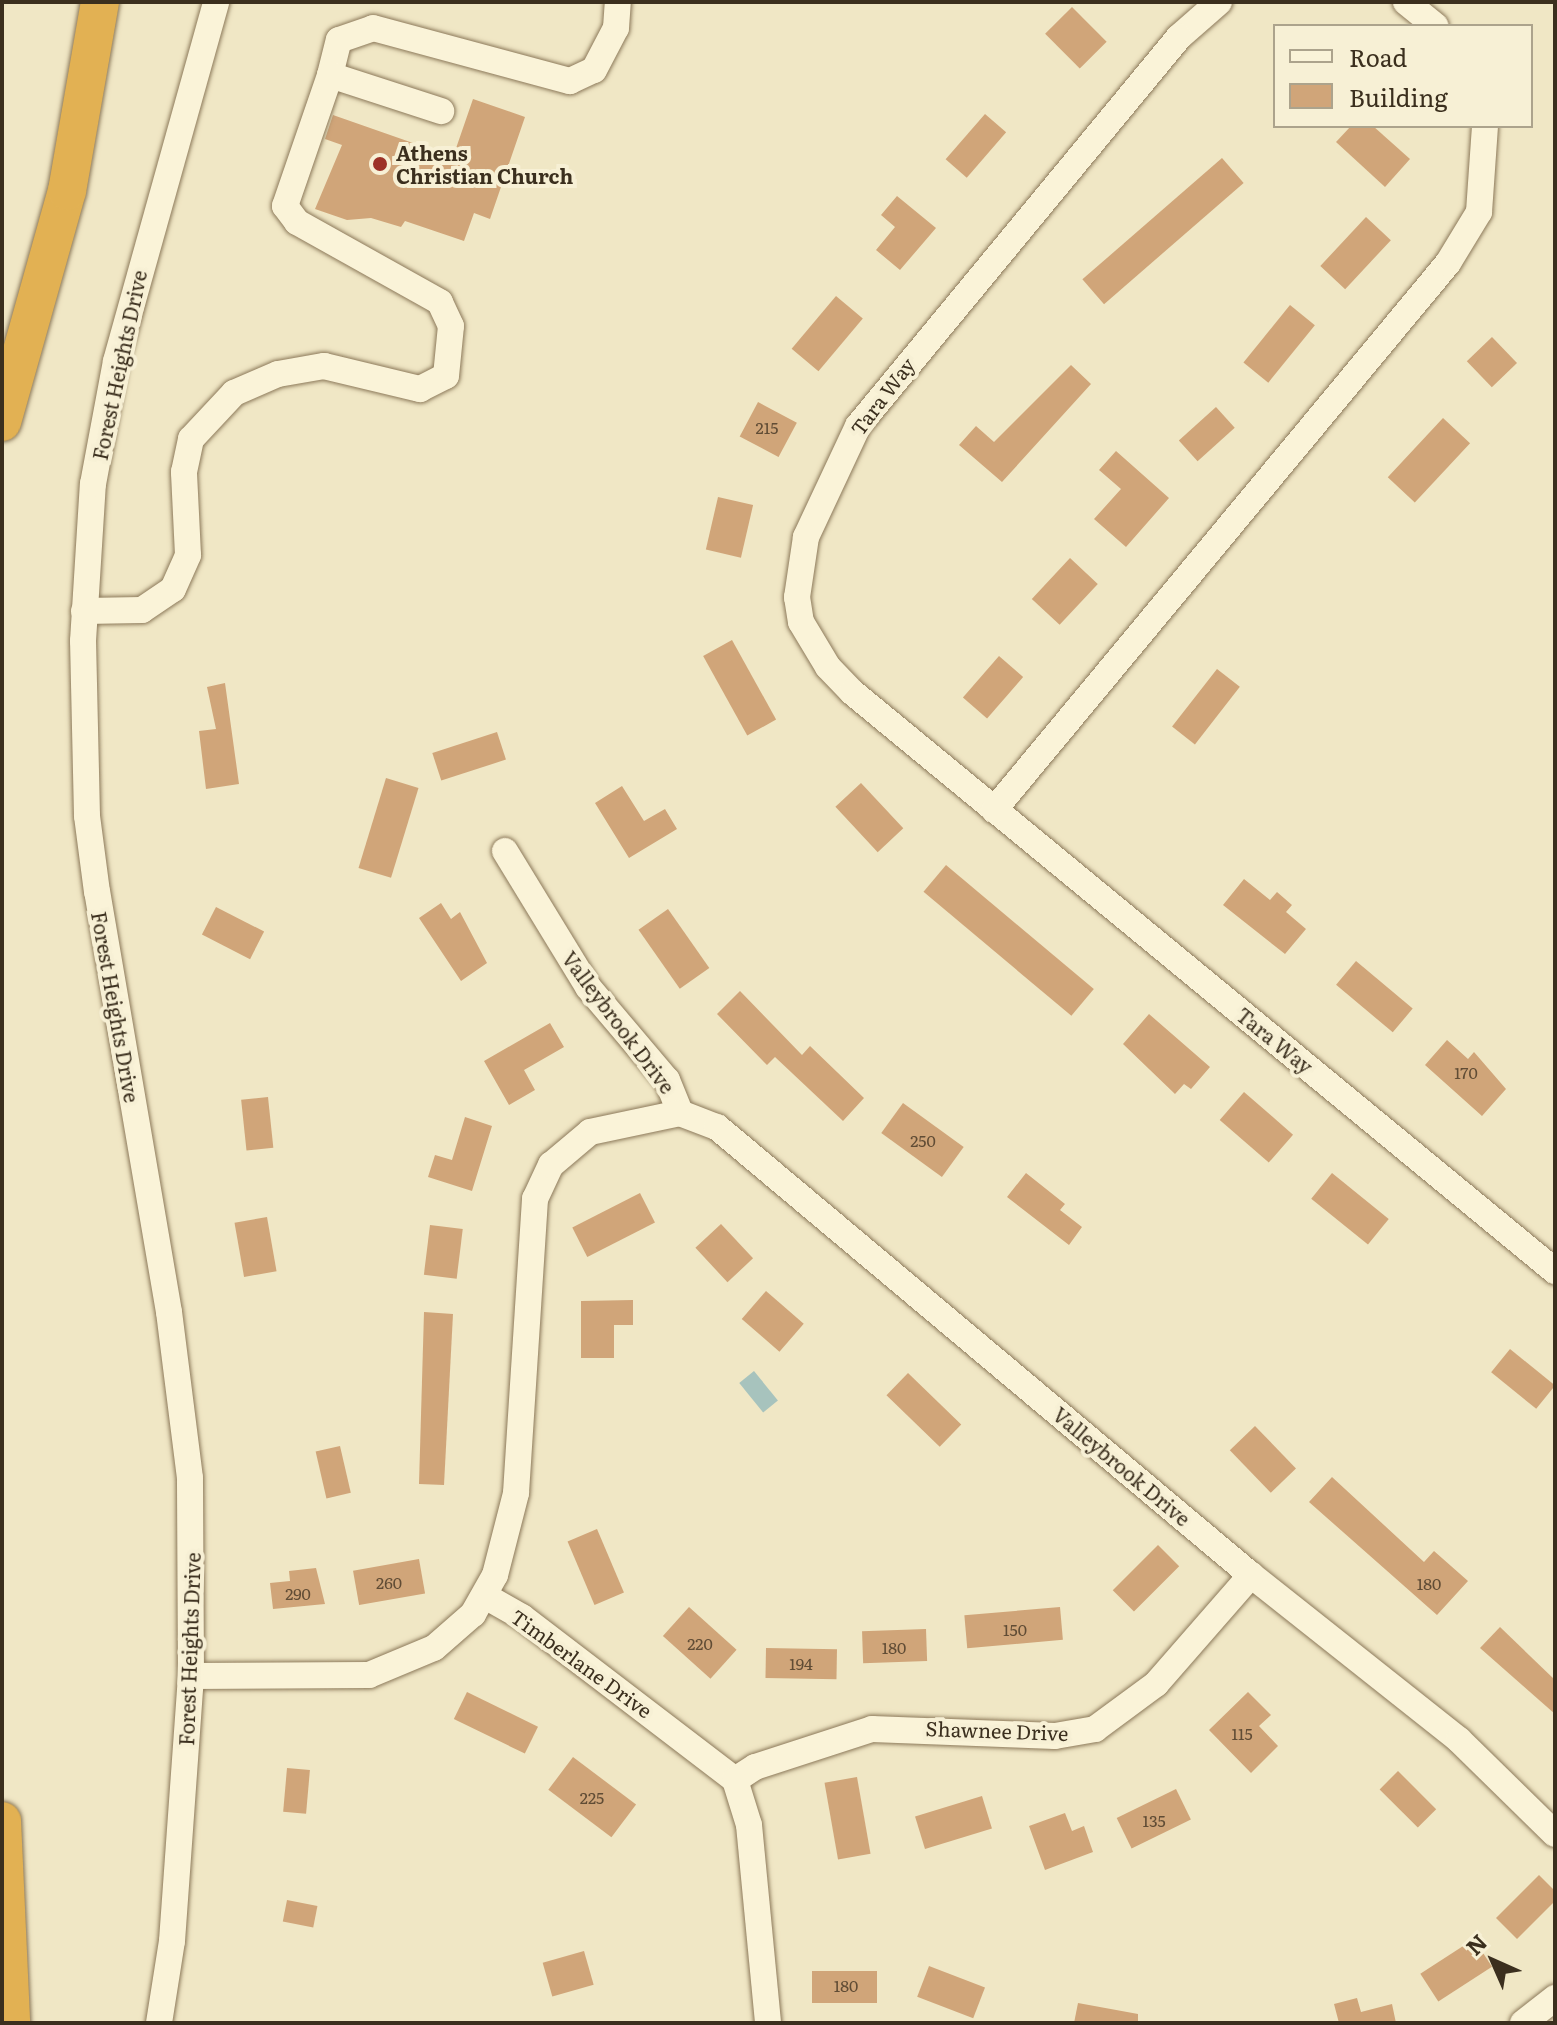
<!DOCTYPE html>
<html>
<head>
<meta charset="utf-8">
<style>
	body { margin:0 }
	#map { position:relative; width:1557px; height:2025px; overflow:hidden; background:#f0e7c5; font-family:Literata,serif }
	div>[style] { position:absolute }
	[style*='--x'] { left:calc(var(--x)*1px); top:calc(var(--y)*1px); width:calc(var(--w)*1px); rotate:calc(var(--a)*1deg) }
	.water>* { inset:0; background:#a7c3bd; transform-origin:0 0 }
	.building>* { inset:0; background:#d0a579; transform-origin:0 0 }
	.roads { filter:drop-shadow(0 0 2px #8c795a) drop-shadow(0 0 2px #8c795a) }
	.minor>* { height:26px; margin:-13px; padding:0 13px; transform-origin:13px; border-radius:13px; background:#faf3d8 }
	.highway>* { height:38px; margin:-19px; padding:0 19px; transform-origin:19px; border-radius:19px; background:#e2b153 }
	.dots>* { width:22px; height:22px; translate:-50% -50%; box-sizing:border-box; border:4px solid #f7f0d5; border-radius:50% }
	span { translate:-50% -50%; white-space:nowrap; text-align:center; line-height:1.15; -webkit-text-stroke:8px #f7f0d5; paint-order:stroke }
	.number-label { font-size:16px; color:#604c35 }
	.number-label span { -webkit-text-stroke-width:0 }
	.poi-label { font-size:20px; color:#3b2f1e; font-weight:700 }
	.left { translate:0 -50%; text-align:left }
	.street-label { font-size:20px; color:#3b2f1e }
	.frame { position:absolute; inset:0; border:4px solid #3b2f1e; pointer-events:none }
	.legend { position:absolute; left:1273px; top:24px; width:260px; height:104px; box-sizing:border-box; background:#f7f0d5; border:2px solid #aca38c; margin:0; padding:10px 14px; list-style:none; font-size:24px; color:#3b2f1e }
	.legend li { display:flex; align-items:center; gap:16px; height:40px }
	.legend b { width:40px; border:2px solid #aca38c }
	.north { position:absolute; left:1453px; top:1921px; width:80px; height:80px; -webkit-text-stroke:6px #f7f0d5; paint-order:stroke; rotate:315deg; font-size:22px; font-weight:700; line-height:32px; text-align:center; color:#3b2f1e }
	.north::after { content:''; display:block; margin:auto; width:28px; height:36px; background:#3b2f1e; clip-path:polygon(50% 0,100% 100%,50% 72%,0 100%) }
</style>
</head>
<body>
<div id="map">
	<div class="water">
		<div style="left:754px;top:1371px;width:38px;height:19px;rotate:51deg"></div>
	</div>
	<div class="building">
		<div style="left:1072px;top:7px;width:49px;height:38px;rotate:45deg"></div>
		<div style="clip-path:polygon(473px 99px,525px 117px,490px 219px,474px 213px,464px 241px,405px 221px,401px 227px,371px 218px,347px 220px,315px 209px,342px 145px,325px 139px,333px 115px,453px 157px)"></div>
		<div style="left:985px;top:114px;width:28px;height:60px;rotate:41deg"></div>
		<div style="clip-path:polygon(1351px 126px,1373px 126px,1410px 159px,1385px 187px,1336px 142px)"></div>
		<div style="left:1222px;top:158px;width:33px;height:185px;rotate:49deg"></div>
		<div style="clip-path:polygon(897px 196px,936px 228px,900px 270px,876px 250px,895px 227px,881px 215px)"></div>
		<div style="left:1366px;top:217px;width:34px;height:67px;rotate:43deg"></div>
		<div style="left:836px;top:296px;width:35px;height:69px;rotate:40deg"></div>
		<div style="left:1290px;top:305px;width:32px;height:74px;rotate:39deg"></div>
		<div style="left:1492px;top:337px;width:36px;height:35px;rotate:46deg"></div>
		<div style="clip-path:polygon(1071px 365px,1091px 384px,1002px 482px,959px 445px,976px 426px,994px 442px)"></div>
		<div style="left:758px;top:402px;width:44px;height:39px;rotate:28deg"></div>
		<div style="left:1216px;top:407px;width:28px;height:50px;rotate:48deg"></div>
		<div style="left:1443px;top:418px;width:37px;height:81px;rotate:43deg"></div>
		<div style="clip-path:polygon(1116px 451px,1169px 498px,1126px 547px,1094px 519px,1121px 489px,1099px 470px)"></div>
		<div style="left:718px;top:497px;width:36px;height:54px;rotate:13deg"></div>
		<div style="left:1070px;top:558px;width:38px;height:56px;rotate:43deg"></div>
		<div style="left:732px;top:640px;width:91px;height:33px;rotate:61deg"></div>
		<div style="left:999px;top:656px;width:32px;height:55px;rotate:41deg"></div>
		<div style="left:1217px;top:669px;width:29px;height:73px;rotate:38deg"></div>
		<div style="clip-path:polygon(225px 683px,239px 784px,206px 789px,199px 731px,216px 729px,207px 687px)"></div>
		<div style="left:497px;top:732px;width:29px;height:68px;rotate:72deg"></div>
		<div style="left:386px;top:778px;width:34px;height:94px;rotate:17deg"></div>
		<div style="left:861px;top:783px;width:62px;height:35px;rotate:47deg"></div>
		<div style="clip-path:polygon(622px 786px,644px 821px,665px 809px,677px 829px,629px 858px,595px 803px)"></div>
		<div style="left:946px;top:865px;width:193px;height:35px;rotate:40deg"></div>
		<div style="clip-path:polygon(1244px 879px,1270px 900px,1277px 892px,1292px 905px,1286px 912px,1306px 929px,1285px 954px,1223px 905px)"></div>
		<div style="clip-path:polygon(441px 903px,451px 919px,460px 912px,487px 963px,461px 981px,419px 918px)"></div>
		<div style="left:216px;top:907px;width:54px;height:31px;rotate:27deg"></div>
		<div style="left:668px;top:909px;width:72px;height:36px;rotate:55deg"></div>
		<div style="left:1356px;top:961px;width:74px;height:31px;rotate:40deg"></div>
		<div style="clip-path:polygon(740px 991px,802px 1055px,810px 1046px,864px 1098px,843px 1121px,775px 1057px,767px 1065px,717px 1014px)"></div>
		<div style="clip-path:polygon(1149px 1014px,1210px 1067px,1191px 1089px,1184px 1084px,1175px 1094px,1123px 1044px)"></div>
		<div style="clip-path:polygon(550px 1023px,564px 1047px,524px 1070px,535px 1090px,509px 1105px,484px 1061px)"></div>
		<div style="clip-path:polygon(1447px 1040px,1468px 1059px,1474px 1052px,1506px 1089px,1482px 1116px,1425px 1065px)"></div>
		<div style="left:1244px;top:1092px;width:65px;height:37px;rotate:41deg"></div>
		<div style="left:268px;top:1097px;width:51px;height:27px;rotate:84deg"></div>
		<div style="left:903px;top:1103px;width:75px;height:37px;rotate:36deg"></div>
		<div style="clip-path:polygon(465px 1117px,492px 1126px,472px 1191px,428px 1177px,435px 1155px,452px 1160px)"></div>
		<div style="clip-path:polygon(1026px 1173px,1065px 1204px,1060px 1210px,1082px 1227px,1069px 1245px,1007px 1197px)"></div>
		<div style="left:1332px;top:1173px;width:73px;height:33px;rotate:39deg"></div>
		<div style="left:640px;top:1193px;width:33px;height:76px;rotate:63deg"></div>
		<div style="left:267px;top:1217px;width:55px;height:33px;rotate:80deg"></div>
		<div style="left:721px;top:1224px;width:47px;height:35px;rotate:47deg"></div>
		<div style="left:430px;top:1225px;width:33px;height:50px;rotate:7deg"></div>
		<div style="left:766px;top:1291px;width:50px;height:37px;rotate:41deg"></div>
		<div style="clip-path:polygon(633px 1300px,633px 1325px,614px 1325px,614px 1358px,581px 1358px,581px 1301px)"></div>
		<div style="clip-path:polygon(424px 1312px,453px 1314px,444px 1485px,419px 1484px)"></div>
		<div style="left:1510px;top:1349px;width:58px;height:30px;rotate:39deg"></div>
		<div style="left:908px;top:1373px;width:74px;height:31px;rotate:44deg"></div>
		<div style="left:1255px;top:1426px;width:59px;height:35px;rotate:46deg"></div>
		<div style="left:340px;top:1446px;width:48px;height:25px;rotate:77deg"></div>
		<div style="clip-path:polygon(1332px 1477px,1424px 1562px,1434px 1551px,1468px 1581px,1437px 1615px,1309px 1502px)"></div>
		<div style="left:597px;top:1529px;width:69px;height:32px;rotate:67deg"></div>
		<div style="left:1158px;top:1545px;width:30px;height:64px;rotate:45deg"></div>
		<div style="left:419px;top:1559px;width:35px;height:67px;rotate:80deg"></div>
		<div style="clip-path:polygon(316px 1568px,325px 1604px,273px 1609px,270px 1583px,290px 1581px,289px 1571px)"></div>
		<div style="left:689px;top:1607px;width:64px;height:39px;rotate:42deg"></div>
		<div style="left:1060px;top:1607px;width:33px;height:96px;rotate:85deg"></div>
		<div style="clip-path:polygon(1500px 1627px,1555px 1680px,1555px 1714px,1480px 1648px)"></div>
		<div style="left:926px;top:1629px;width:32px;height:64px;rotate:88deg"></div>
		<div style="left:766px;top:1648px;width:71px;height:30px;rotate:1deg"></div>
		<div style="left:467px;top:1692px;width:79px;height:30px;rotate:26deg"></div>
		<div style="clip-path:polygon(1248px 1692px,1271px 1715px,1259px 1726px,1278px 1746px,1251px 1773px,1209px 1730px)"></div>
		<div style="left:573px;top:1757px;width:79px;height:41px;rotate:37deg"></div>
		<div style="left:287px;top:1768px;width:23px;height:44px;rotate:5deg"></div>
		<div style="left:1398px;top:1771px;width:54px;height:26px;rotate:45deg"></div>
		<div style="left:857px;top:1777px;width:78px;height:33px;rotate:80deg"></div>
		<div style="left:1176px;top:1789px;width:34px;height:66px;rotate:64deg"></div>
		<div style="left:982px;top:1796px;width:34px;height:70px;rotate:73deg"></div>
		<div style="clip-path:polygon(1065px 1813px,1072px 1831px,1084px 1826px,1093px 1852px,1045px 1870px,1029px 1826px)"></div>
		<div style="clip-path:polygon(1539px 1875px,1555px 1891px,1555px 1901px,1517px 1939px,1496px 1918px)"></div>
		<div style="left:287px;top:1900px;width:31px;height:22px;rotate:11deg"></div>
		<div style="left:1474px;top:1939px;width:33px;height:64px;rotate:57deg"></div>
		<div style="left:584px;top:1951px;width:35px;height:43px;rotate:74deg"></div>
		<div style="left:929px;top:1966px;width:60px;height:33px;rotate:21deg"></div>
		<div style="left:812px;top:1971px;width:65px;height:32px"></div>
		<div style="clip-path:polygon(1357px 1998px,1361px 2012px,1392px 2004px,1396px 2023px,1339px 2023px,1334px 2004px)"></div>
		<div style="clip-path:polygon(1078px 2003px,1138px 2014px,1138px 2023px,1074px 2023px)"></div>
	</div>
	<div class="roads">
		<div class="minor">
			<div style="--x:1219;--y:2;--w:53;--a:138.8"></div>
			<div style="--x:1179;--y:37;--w:504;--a:129.53"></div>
			<div style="--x:858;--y:426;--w:123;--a:115.1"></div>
			<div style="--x:806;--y:537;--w:61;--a:98.5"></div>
			<div style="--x:797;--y:597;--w:25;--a:81"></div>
			<div style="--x:801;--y:622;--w:52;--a:59"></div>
			<div style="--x:828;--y:667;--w:35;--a:46"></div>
			<div style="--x:852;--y:692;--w:911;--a:39.48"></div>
			<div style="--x:1406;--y:2;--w:38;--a:39"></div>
			<div style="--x:330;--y:75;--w:36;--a:-76"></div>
			<div style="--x:339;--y:40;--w:36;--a:-19"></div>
			<div style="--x:373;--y:28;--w:204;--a:15.1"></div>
			<div style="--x:570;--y:81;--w:26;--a:-25"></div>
			<div style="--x:594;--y:70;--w:47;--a:-62.4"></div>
			<div style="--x:616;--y:28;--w:26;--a:-86"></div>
			<div style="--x:84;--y:611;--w:58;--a:-1"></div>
			<div style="--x:142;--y:610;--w:37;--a:-34"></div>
			<div style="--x:173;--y:589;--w:37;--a:-66"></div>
			<div style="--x:188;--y:555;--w:83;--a:-92.8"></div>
			<div style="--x:184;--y:472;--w:34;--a:-78"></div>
			<div style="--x:191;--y:439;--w:63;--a:-46.9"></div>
			<div style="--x:234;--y:393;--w:48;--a:-23.4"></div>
			<div style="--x:278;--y:374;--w:47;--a:-9.9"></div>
			<div style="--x:324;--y:366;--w:99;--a:13.5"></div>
			<div style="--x:420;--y:389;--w:29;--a:-27"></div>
			<div style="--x:446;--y:376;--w:50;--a:-84.3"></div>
			<div style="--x:451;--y:326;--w:26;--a:-115"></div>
			<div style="--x:440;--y:302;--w:164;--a:-150.8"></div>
			<div style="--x:297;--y:222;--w:20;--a:-127"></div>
			<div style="--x:285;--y:206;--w:139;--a:-71"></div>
			<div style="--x:330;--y:75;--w:117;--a:18"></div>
			<div style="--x:994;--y:810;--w:711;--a:-50.31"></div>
			<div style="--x:1448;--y:263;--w:60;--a:-58.7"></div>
			<div style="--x:1479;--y:212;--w:86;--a:-86"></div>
			<div style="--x:505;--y:851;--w:159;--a:58.6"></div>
			<div style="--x:588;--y:987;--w:122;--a:49.7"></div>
			<div style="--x:667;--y:1080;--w:35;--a:68"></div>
			<div style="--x:485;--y:1596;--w:43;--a:29.6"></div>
			<div style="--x:522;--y:1617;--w:268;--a:37.4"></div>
			<div style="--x:735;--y:1780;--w:47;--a:72.7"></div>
			<div style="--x:749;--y:1825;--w:199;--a:84.5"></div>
			<div style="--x:191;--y:1676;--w:178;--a:-0.3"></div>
			<div style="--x:369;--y:1675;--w:70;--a:-22.6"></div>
			<div style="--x:434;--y:1648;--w:52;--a:-41.1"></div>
			<div style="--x:473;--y:1614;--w:45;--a:-60.6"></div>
			<div style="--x:495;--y:1575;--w:85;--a:-75.6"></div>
			<div style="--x:516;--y:1493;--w:295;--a:-86.3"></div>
			<div style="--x:535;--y:1199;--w:38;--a:-65"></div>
			<div style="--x:551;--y:1165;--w:51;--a:-40.2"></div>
			<div style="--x:590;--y:1132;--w:92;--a:-11.9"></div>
			<div style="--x:680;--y:1113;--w:40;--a:21"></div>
			<div style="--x:717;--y:1127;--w:697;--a:40"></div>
			<div style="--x:1251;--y:1575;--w:265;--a:38.4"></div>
			<div style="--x:1459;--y:1740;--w:134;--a:44.4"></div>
			<div style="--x:735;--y:1780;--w:24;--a:-33"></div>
			<div style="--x:755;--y:1767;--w:123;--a:-18"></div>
			<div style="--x:872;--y:1729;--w:183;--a:2.2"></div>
			<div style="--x:1055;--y:1736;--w:41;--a:-9.9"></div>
			<div style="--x:1095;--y:1729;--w:76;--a:-36.4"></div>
			<div style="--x:1156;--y:1684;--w:145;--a:-48.9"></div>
			<div style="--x:159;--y:2023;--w:83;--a:-81"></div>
			<div style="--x:172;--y:1941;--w:266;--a:-85.9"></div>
			<div style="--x:191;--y:1676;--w:198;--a:-90.3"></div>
			<div style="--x:190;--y:1478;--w:167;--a:-97.2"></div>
			<div style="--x:169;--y:1312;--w:426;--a:-99.7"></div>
			<div style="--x:97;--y:892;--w:77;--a:-97.5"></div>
			<div style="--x:87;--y:816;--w:175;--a:-91.3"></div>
			<div style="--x:83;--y:641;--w:157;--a:-86.4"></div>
			<div style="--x:93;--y:484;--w:125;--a:-79.4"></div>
			<div style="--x:116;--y:361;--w:373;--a:-74.4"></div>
			<div style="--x:1523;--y:2023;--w:41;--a:-38"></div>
		</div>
		<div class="highway">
			<div style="--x:2;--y:422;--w:240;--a:-74.3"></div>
			<div style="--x:67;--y:191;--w:192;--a:-80.1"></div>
			<div style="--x:2;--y:1821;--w:202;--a:87.4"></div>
		</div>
	</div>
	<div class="dots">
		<div style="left:380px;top:164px;background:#9d3227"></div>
	</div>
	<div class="number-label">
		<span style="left:767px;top:427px">215</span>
		<span style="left:1466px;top:1072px">170</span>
		<span style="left:923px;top:1140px">250</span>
		<span style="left:389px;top:1582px">260</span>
		<span style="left:1429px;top:1583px">180</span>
		<span style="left:298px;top:1593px">290</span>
		<span style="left:1015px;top:1629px">150</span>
		<span style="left:700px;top:1643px">220</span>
		<span style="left:894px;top:1647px">180</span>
		<span style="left:801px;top:1663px">194</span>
		<span style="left:1242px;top:1733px">115</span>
		<span style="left:592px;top:1797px">225</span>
		<span style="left:1154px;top:1820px">135</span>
		<span style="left:846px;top:1985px">180</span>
	</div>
	<div class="poi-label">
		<span class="left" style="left:396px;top:164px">Athens<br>Christian Church</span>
	</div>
	<div class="street-label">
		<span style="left:119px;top:365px;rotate:-78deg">Forest Heights Drive</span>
		<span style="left:882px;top:396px;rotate:-53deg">Tara Way</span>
		<span style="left:116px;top:1007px;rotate:80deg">Forest Heights Drive</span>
		<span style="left:619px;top:1022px;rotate:53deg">Valleybrook Drive</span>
		<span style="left:1275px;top:1040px;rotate:39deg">Tara Way</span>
		<span style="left:1122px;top:1466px;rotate:40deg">Valleybrook Drive</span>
		<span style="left:189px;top:1649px;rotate:-88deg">Forest Heights Drive</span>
		<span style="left:582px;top:1663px;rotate:36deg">Timberlane Drive</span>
		<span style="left:997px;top:1730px;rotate:2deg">Shawnee Drive</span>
	</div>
	<div class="frame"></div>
	<ul class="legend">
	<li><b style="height:10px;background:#faf3d8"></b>Road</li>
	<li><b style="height:22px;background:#d0a579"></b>Building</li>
	</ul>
	<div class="north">N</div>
</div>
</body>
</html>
